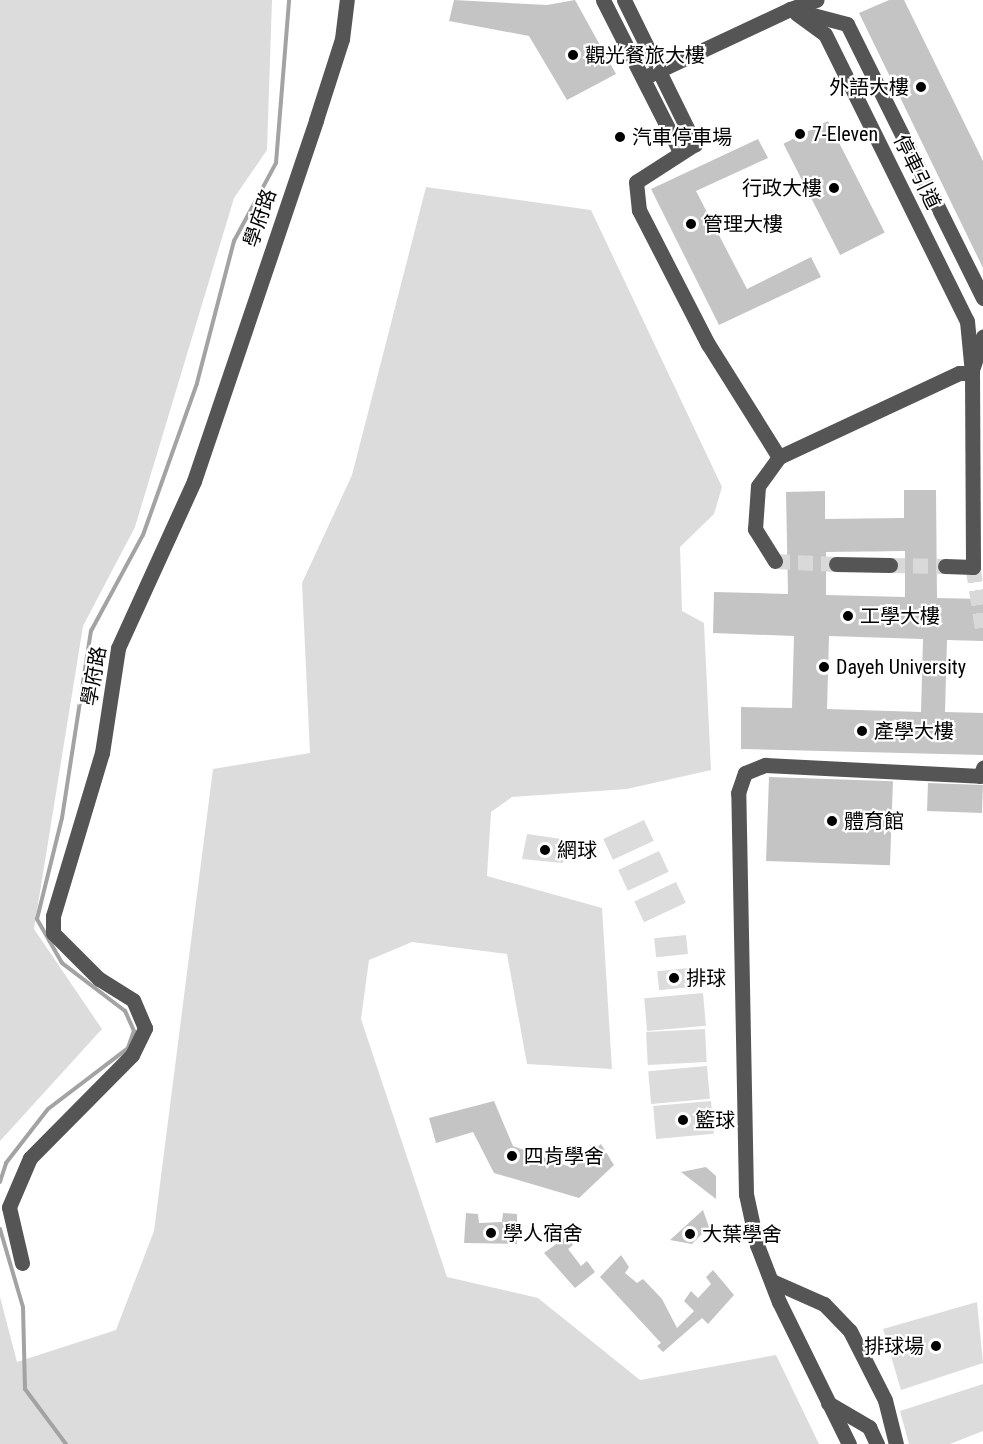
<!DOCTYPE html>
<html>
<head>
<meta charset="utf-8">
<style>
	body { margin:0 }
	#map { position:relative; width:983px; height:1444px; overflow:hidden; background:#fff; font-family:"Roboto Condensed","Noto Sans TC",sans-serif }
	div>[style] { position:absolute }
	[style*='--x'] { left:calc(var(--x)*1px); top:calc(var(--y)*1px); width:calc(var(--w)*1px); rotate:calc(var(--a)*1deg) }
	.green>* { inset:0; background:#dcdcdc; transform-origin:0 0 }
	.stream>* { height:4px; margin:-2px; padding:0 2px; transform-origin:2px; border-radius:2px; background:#a3a3a3 }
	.building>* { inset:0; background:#c4c4c4; transform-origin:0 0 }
	.minor-tunnel>* { height:15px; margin-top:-7.5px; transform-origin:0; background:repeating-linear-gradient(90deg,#d9d9d9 0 15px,transparent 0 23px) }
	.minor>* { height:15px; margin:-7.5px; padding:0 7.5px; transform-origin:7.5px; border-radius:7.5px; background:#555 }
	.dots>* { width:16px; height:16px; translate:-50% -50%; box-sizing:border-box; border:3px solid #fff; border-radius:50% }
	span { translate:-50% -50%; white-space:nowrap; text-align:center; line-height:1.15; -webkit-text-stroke:4.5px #fff; paint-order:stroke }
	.poi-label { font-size:20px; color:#000 }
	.left { translate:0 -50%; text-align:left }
	.right { translate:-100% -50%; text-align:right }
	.street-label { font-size:20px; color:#000 }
</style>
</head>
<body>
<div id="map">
	<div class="green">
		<div style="clip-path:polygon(0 0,272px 0,267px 150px,234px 198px,135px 527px,83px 626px,34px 929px,102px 1029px,0 1141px)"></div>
		<div style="clip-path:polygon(426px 187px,591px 210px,722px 487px,714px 514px,680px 547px,682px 611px,704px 623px,711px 770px,627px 789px,512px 797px,491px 812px,487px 876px,602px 908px,612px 1069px,527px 1064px,507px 954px,412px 942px,369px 960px,361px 1019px,447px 1277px,538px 1298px,640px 1380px,776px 1355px,819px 1444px,0 1444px,0 1297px,17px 1362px,116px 1330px,154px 1231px,213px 769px,310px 753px,302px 583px,352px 475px)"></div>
		<div style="left:644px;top:820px;width:23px;height:45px;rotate:65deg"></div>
		<div style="clip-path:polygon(527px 834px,568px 840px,563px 863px,522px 859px)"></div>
		<div style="left:659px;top:851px;width:23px;height:45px;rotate:65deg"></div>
		<div style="left:676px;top:882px;width:23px;height:46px;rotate:65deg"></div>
		<div style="left:686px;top:935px;width:19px;height:32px;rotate:84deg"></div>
		<div style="left:689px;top:968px;width:19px;height:32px;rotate:84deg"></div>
		<div style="left:703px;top:993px;width:33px;height:59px;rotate:85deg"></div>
		<div style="left:705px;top:1029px;width:33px;height:59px;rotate:87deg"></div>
		<div style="left:707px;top:1066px;width:33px;height:59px;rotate:85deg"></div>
		<div style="left:711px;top:1101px;width:33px;height:58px;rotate:85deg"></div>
		<div style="clip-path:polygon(977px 1302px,983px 1363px,901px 1390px,883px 1329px)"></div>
		<div style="clip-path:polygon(983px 1384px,983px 1431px,950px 1444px,909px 1444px,900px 1411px)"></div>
	</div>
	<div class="stream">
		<div style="--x:0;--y:1182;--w:20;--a:-72"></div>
		<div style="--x:6;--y:1163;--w:68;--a:-52.1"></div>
		<div style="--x:48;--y:1109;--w:101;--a:-37.3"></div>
		<div style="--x:128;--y:1048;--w:18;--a:-71"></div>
		<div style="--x:134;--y:1031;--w:22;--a:-114"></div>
		<div style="--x:125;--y:1011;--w:79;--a:-142.7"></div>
		<div style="--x:62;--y:963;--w:51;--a:-119.6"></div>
		<div style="--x:37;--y:919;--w:104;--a:-76.1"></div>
		<div style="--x:62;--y:818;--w:189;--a:-81.2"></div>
		<div style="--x:91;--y:631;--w:109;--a:-61.6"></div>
		<div style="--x:143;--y:535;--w:161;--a:-70.4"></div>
		<div style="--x:197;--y:383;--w:147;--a:-75.4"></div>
		<div style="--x:234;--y:241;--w:89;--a:-61.7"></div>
		<div style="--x:276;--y:163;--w:164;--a:-85.4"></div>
		<div style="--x:0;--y:1229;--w:81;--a:73.6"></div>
		<div style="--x:23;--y:1307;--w:82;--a:88.6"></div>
		<div style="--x:25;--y:1389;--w:69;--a:53.3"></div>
	</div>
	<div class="building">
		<div style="clip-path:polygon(454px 0,547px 5px,575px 0,616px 74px,567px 100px,529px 36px,449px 21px)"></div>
		<div style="clip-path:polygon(889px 0,904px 0,983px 161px,983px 268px,859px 13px)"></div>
		<div style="left:828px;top:121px;width:125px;height:50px;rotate:63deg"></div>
		<div style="clip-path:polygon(758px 139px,768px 158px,696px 191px,747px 289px,811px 257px,821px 277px,719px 325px,651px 189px)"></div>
		<div style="clip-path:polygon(evenodd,904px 490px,936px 490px,937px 598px,983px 599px,983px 641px,947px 640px,945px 712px,983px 713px,983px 755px,741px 749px,741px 707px,792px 708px,794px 636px,713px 633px,714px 592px,788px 594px,786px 492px,825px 491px,825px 519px,904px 518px,904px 490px,905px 551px,905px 597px,826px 595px,826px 552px,905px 551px,904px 490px,829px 636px,923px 639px,921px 712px,827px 709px,829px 636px)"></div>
		<div style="left:769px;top:777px;width:124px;height:84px;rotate:2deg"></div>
		<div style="left:928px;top:783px;width:55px;height:28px;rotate:2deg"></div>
		<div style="clip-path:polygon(494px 1101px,513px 1146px,573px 1168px,601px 1144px,614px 1165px,579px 1198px,494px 1173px,473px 1132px,436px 1143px,429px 1118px)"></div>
		<div style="clip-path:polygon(706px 1167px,716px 1176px,716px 1199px,681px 1172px)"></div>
		<div style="clip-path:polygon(703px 1210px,709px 1227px,692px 1244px,670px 1240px)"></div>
		<div style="clip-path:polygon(466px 1213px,478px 1214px,479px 1223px,502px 1222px,503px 1213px,517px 1214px,517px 1244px,464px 1243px)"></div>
		<div style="clip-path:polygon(567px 1236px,573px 1245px,568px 1249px,581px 1266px,587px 1261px,595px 1272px,575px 1288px,544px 1253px)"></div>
		<div style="clip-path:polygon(621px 1255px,629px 1267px,625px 1273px,637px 1283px,643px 1279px,662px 1299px,677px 1328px,694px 1311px,684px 1301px,691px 1291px,698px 1298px,711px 1284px,706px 1277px,713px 1270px,734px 1295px,708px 1324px,702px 1318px,663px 1352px,657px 1346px,661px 1343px,600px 1277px)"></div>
	</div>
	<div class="minor-tunnel">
		<div style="--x:775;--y:561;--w:61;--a:2.8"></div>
		<div style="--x:890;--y:565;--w:55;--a:1"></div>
		<div style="--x:973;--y:567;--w:67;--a:81.4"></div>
	</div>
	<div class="minor">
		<div style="--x:603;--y:0;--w:170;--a:63.1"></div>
		<div style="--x:624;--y:0;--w:161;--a:63.8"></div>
		<div style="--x:695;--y:144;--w:70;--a:147.2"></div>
		<div style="--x:636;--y:182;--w:28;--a:84"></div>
		<div style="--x:639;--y:210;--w:151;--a:62.8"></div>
		<div style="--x:708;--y:344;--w:133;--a:57.9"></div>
		<div style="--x:779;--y:457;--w:199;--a:-25"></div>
		<div style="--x:959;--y:373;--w:13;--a:0"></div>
		<div style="--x:972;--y:373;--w:194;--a:89.7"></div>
		<div style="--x:973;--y:567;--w:28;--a:-178"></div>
		<div style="--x:790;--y:9;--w:28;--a:-19"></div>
		<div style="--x:797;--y:14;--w:34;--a:36"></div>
		<div style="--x:825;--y:34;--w:320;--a:63.7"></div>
		<div style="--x:967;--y:321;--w:52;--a:84.5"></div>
		<div style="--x:643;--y:78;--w:162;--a:-25.1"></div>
		<div style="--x:790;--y:9;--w:59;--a:14.7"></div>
		<div style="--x:847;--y:24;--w:306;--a:63.6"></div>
		<div style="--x:973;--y:367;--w:32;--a:-72"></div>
		<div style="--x:775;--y:561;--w:38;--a:-122"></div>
		<div style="--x:755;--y:529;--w:43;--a:-86"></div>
		<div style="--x:758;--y:486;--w:36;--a:-54"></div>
		<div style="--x:836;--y:564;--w:54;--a:1.1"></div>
		<div style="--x:22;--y:1263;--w:57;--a:-103.1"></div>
		<div style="--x:9;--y:1207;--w:53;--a:-66.8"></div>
		<div style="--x:30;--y:1158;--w:145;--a:-45.3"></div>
		<div style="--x:132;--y:1055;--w:30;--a:-64"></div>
		<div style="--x:145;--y:1028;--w:30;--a:-113"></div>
		<div style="--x:133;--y:1000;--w:40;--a:-148"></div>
		<div style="--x:99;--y:979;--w:65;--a:-135"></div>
		<div style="--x:53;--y:933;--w:17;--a:-90"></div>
		<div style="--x:53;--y:916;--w:170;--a:-73.3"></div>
		<div style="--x:102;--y:753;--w:106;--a:-81.3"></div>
		<div style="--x:118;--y:648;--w:183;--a:-65.5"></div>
		<div style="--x:194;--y:481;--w:381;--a:-71.3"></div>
		<div style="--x:316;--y:120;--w:85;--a:-72.2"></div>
		<div style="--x:342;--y:39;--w:39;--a:-83"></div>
		<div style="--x:772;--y:1281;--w:57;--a:23.9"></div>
		<div style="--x:824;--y:1304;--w:37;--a:46"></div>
		<div style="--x:850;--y:1331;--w:77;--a:63.1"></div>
		<div style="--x:885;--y:1400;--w:45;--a:76"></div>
		<div style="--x:828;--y:1403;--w:48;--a:30.3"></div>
		<div style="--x:869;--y:1427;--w:19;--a:65"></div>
		<div style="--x:849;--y:1444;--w:158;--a:-116.2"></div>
		<div style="--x:779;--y:1302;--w:61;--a:-111.1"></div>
		<div style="--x:757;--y:1245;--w:52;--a:-102.2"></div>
		<div style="--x:746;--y:1194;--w:401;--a:-91.1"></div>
		<div style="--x:738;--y:793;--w:21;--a:-71"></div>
		<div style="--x:745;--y:773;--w:22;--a:-22"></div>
		<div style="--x:765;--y:765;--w:215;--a:2.9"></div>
		<div style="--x:980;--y:776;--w:9;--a:-69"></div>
	</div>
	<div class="dots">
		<div style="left:573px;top:55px;background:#000"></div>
		<div style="left:921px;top:87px;background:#000"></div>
		<div style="left:800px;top:134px;background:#000"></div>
		<div style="left:620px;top:137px;background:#000"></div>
		<div style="left:834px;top:188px;background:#000"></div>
		<div style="left:691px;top:224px;background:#000"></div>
		<div style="left:848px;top:616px;background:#000"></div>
		<div style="left:824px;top:667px;background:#000"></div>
		<div style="left:862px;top:731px;background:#000"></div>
		<div style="left:832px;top:821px;background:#000"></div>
		<div style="left:545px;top:850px;background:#000"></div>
		<div style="left:674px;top:978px;background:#000"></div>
		<div style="left:683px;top:1120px;background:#000"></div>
		<div style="left:512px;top:1156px;background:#000"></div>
		<div style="left:491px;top:1233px;background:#000"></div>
		<div style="left:690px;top:1234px;background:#000"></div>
		<div style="left:936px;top:1346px;background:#000"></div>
	</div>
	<div class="poi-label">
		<span class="left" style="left:585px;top:55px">觀光餐旅大樓</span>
		<span class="right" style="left:909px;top:87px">外語大樓</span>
		<span class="left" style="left:812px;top:134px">7-Eleven</span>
		<span class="left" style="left:632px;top:137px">汽車停車場</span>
		<span class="right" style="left:822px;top:188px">行政大樓</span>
		<span class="left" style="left:703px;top:224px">管理大樓</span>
		<span class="left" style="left:860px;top:616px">工學大樓</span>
		<span class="left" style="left:836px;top:667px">Dayeh University</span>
		<span class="left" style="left:874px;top:731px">產學大樓</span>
		<span class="left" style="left:844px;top:821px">體育館</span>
		<span class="left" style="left:557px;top:850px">網球</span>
		<span class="left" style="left:686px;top:978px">排球</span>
		<span class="left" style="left:695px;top:1120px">籃球</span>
		<span class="left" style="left:524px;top:1156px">四肯學舍</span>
		<span class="left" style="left:503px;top:1233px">學人宿舍</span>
		<span class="left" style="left:702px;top:1234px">大葉學舍</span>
		<span class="right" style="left:924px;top:1346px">排球場</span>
	</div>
	<div class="street-label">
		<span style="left:917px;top:172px;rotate:64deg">停車引道</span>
		<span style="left:260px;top:218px;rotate:-71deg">學府路</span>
		<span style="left:94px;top:676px;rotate:-80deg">學府路</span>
	</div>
</div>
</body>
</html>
